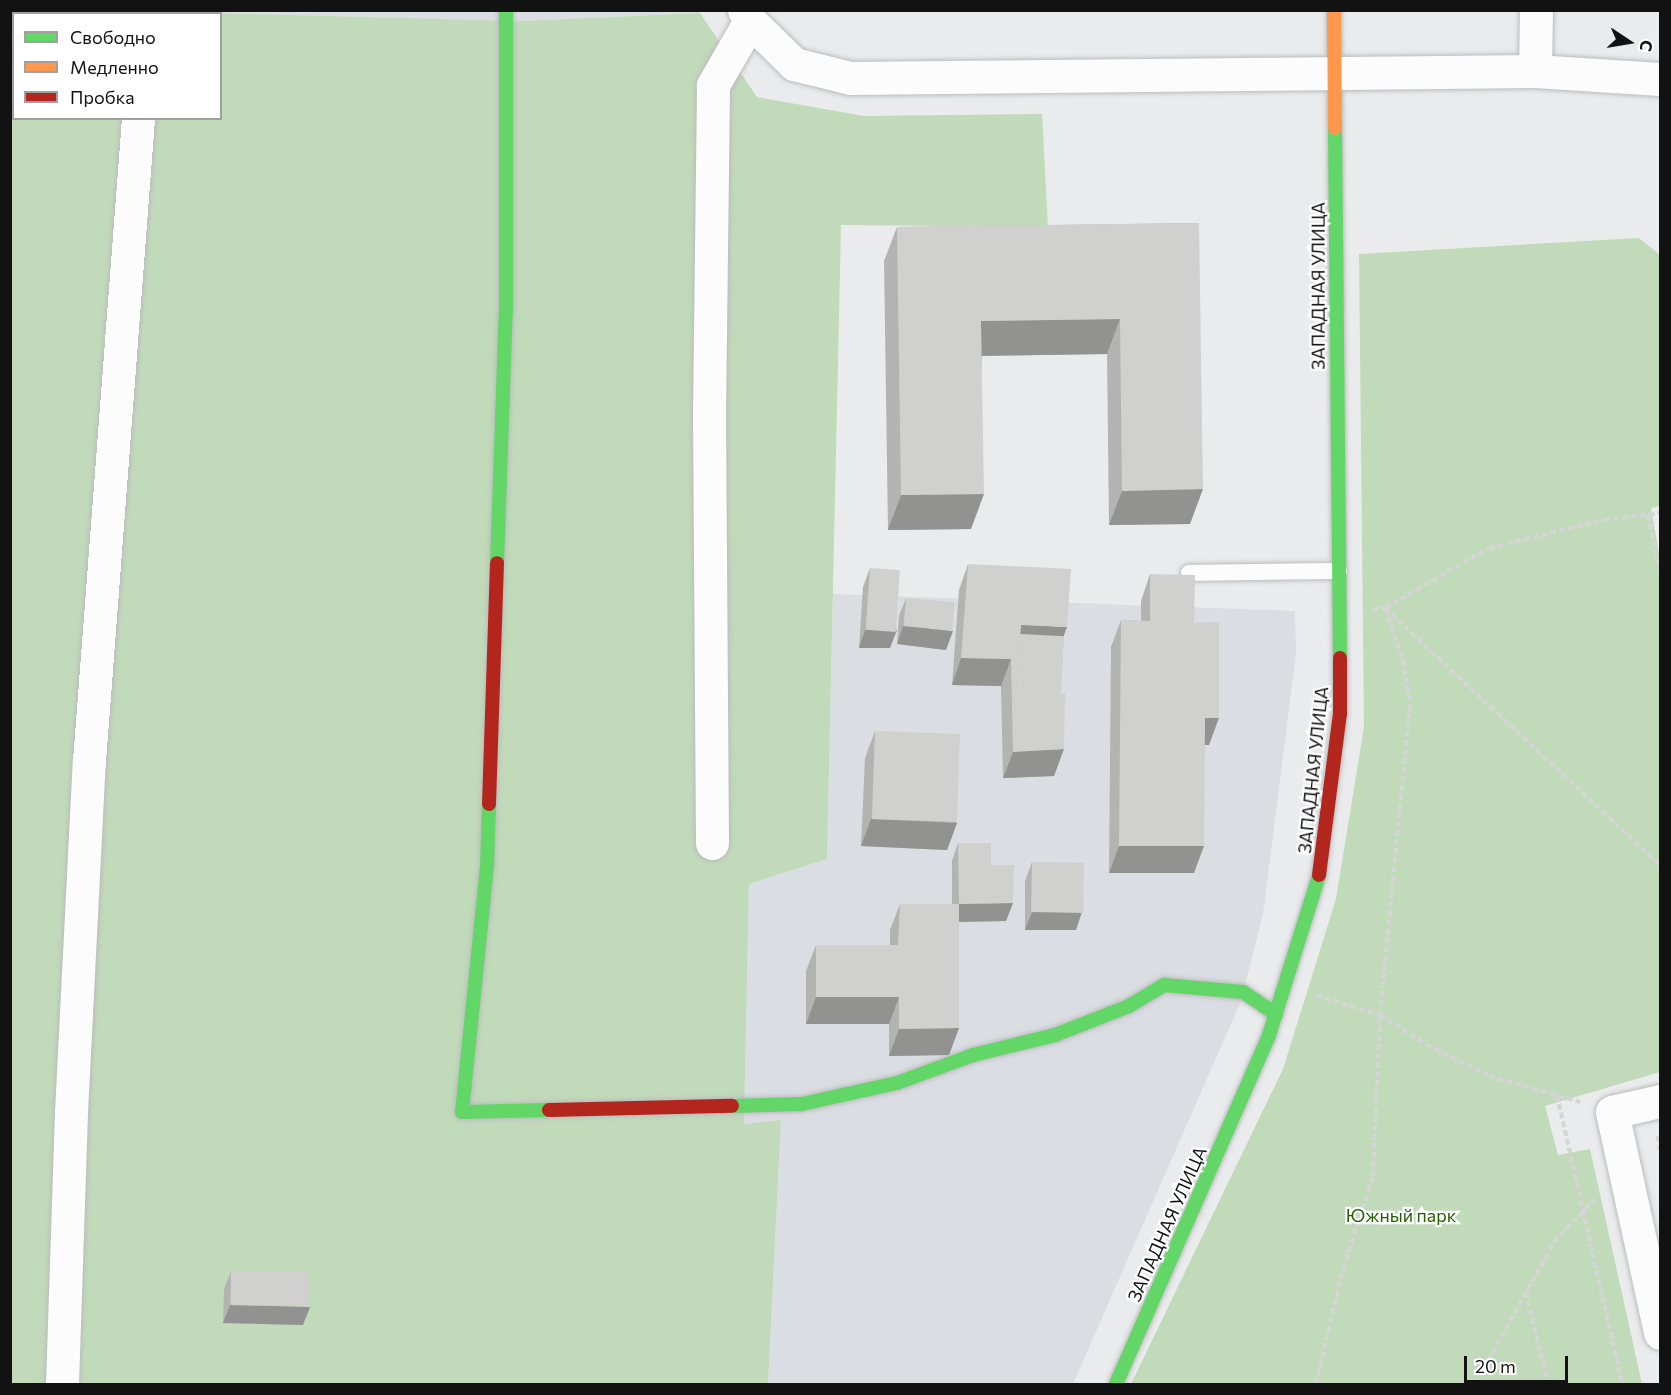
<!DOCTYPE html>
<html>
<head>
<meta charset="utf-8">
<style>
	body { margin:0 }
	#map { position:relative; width:1671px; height:1395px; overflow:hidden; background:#eaebec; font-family:Commissioner,sans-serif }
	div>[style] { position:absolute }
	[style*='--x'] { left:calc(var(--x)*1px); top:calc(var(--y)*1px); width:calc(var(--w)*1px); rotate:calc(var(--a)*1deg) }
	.built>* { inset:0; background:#dadde2 }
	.green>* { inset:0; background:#c1daba }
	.path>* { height:4px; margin-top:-2px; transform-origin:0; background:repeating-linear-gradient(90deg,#d5d5d6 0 6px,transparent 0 9px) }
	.roads { filter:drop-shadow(0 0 2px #bbbcbd) drop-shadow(0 0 2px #bbbcbd) }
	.lane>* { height:16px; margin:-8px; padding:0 8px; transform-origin:8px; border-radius:8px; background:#fcfcfc }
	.street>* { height:33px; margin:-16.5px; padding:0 16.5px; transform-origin:16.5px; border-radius:16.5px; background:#fcfcfc }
	.fast>* { height:14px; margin:-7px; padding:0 7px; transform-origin:7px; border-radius:7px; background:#63d668 }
	.slow>* { height:14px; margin:-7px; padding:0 7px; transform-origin:7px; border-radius:7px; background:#ff974d }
	.jam>* { height:14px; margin:-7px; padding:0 7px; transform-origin:7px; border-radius:7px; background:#b3261e }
	.wall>* { inset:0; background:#b3b3b2 }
	.shaded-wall>* { inset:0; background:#929291 }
	.building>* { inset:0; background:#d0d0cf; transform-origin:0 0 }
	span { translate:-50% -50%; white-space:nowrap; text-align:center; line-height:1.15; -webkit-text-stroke:4.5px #fff; paint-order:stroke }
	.street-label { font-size:18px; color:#121213 }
	.park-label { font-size:18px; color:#245e00 }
	.frame { position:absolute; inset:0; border:12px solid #121213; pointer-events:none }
	.legend { position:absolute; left:12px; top:12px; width:210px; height:108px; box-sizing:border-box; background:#fff; border:2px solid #a0a0a1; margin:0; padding:8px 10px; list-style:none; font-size:18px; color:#121213 }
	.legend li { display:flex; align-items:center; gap:12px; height:30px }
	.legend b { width:30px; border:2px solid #a0a0a1 }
	.north { position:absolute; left:1599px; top:12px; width:60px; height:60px; -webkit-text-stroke:4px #fff; paint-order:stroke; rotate:102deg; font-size:16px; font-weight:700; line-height:24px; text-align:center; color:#121213 }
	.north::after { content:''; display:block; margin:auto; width:21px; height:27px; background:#121213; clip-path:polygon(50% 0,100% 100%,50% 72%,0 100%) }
	.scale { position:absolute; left:1464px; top:1356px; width:104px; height:27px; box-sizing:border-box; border:3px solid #121213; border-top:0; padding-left:8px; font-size:18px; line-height:21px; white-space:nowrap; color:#121213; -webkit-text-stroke:4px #fff; paint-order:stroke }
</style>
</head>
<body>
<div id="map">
	<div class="built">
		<div style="clip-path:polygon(699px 10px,700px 13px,522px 21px,140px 11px)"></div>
		<div style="clip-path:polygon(833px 594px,1295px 611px,1296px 654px,1263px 914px,1241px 1001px,1073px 1384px,768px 1384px,781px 1120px,744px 1124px,749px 884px,827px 859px)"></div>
	</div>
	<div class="green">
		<div style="clip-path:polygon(evenodd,10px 11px,140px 11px,522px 21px,700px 13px,757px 97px,864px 116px,1042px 114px,1048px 227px,841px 225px,827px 859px,749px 884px,744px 1124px,781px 1120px,768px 1384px,11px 1384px,10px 11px,14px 14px,220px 14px,220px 118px,14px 118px,14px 14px)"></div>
		<div style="clip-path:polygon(1639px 238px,1660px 255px,1660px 506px,1651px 508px,1660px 559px,1660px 1072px,1545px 1106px,1558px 1155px,1590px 1149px,1642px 1384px,1131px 1384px,1283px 1069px,1336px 899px,1364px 727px,1359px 254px)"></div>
	</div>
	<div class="path">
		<div style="--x:1648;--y:515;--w:58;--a:78.1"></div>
		<div style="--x:1373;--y:609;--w:12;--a:-5"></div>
		<div style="--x:1385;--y:608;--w:376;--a:43.1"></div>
		<div style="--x:1316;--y:995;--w:67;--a:17.4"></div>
		<div style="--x:1380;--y:1015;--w:56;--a:32.6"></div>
		<div style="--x:1427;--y:1045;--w:69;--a:26.6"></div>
		<div style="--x:1489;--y:1076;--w:95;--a:15.9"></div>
		<div style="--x:1557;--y:1095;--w:296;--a:77.3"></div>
		<div style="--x:1658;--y:1136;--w:14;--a:82"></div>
		<div style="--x:1526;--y:1292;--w:95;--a:76.6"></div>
		<div style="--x:1316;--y:1384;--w:118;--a:-76.8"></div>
		<div style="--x:1343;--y:1269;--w:98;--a:-72.1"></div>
		<div style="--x:1373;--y:1176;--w:161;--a:-87.5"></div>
		<div style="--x:1380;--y:1015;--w:315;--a:-84.5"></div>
		<div style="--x:1410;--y:701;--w:45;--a:-100.3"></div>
		<div style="--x:1402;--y:657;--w:52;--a:-109.1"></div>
		<div style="--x:1385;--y:608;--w:120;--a:-30"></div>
		<div style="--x:1489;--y:548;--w:118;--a:-13.7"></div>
		<div style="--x:1604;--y:520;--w:56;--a:-7.1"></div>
		<div style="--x:1475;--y:1384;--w:162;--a:-60.9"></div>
		<div style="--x:1554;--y:1242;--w:59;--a:-46.4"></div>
	</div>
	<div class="roads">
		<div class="lane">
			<div style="--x:1189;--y:573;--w:150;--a:-0.8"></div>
		</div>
		<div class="street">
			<div style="--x:744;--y:10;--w:13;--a:61"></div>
			<div style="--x:750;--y:21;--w:62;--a:44.3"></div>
			<div style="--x:794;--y:64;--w:58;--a:14"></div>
			<div style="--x:850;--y:78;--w:685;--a:-0.59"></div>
			<div style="--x:1535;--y:71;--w:125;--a:3.7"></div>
			<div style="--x:146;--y:14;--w:4;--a:-76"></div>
			<div style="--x:1535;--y:71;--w:61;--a:-89.1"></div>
			<div style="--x:712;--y:843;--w:428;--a:-90.4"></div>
			<div style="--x:709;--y:415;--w:330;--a:-89.3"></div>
			<div style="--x:713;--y:85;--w:74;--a:-60"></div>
			<div style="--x:1660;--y:1101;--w:49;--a:167.1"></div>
			<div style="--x:1612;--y:1112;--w:226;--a:77.7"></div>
			<div style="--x:62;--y:1384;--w:272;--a:-88.1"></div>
			<div style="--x:71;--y:1112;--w:351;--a:-87.1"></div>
			<div style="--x:89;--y:761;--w:645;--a:-85.64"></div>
		</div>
		<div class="fast">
			<div style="--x:1335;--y:128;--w:530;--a:89.46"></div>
			<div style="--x:497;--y:563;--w:252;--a:-88"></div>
			<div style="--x:506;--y:311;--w:301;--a:-90"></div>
			<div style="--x:489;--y:804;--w:62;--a:91.8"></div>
			<div style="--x:487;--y:866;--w:247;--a:95.8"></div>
			<div style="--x:462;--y:1112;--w:87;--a:-1.3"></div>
			<div style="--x:732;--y:1106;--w:70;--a:-1.6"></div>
			<div style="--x:802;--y:1104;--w:97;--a:-12.5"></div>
			<div style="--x:897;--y:1083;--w:81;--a:-20.2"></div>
			<div style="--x:973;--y:1055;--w:84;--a:-13.7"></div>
			<div style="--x:1055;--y:1035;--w:79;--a:-21.4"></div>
			<div style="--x:1129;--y:1006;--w:41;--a:-31"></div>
			<div style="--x:1164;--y:985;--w:79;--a:5.1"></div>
			<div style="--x:1243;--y:992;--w:40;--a:34"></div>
			<div style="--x:1116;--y:1384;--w:381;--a:-66.3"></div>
			<div style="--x:1269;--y:1035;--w:168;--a:-72.6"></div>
		</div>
		<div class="slow">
			<div style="--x:1334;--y:10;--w:118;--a:89.5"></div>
		</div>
		<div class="jam">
			<div style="--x:489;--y:804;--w:241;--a:-88.1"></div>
			<div style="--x:1319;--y:875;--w:163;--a:-82.6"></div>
			<div style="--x:1340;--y:713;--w:55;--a:-90"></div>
			<div style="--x:549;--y:1110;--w:183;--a:-1.3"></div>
		</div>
	</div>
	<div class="wall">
		<div style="clip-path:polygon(1199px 223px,1190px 524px,1109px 525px,1107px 354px,982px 356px,971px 529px,888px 530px,884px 261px,897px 227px)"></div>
		<div style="clip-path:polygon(968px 564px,1064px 636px,1054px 776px,1003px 778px,1001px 686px,952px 685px,959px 590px)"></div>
		<div style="clip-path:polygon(870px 568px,890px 648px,859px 648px,863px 587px)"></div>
		<div style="clip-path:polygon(1150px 574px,1194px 623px,1209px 745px,1205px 745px,1194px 873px,1109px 873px,1111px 647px,1121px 620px,1141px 621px,1141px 601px)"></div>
		<div style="clip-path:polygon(906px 598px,946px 650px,897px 644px,899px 616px)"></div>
		<div style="clip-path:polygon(875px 731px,957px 823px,947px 850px,861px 846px,865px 758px)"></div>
		<div style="clip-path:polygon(958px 843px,991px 865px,1013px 903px,1006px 921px,959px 922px,959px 1028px,949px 1055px,889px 1056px,889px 1024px,806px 1024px,806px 971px,816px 945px,890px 945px,890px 930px,900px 904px,952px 904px,952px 861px)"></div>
		<div style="clip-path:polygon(1032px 862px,1076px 930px,1025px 930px,1025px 881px)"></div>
		<div style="clip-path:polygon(231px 1271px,303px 1325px,223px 1323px,224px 1289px)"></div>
	</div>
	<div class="shaded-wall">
		<div style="clip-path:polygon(1120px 319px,1107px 354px,968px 356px,981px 321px)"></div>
		<div style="clip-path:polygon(1203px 489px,1190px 524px,1109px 525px,1122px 491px)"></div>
		<div style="clip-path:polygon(984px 494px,971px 529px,888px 530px,901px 495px)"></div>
		<div style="clip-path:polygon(1021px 625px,1067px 627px,1057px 654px,1017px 652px)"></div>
		<div style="clip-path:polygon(903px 626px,953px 631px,946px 650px,897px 644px)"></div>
		<div style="clip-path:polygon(865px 630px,897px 630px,890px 648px,859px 648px)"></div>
		<div style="clip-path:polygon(961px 658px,1011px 659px,1001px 686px,952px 685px)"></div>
		<div style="clip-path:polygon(1205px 718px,1219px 718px,1209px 745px,1195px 745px)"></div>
		<div style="clip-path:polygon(1064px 749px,1054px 776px,1003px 778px,1013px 752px)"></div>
		<div style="clip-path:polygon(871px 819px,957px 823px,947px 850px,861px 846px)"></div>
		<div style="clip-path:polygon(1119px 846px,1204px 846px,1194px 873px,1109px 873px)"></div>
		<div style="clip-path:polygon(1013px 903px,1006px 921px,953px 922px,959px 904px)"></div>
		<div style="clip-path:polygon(1032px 912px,1082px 912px,1076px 930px,1025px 930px)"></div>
		<div style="clip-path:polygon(816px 997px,899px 997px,889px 1024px,806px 1024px)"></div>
		<div style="clip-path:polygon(959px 1028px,949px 1055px,889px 1056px,899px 1029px)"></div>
		<div style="clip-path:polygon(230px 1305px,310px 1307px,303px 1325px,223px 1323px)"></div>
	</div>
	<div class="building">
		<div style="clip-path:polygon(1199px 223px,1203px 489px,1122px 491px,1120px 319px,981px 321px,984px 494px,901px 495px,897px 227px)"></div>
		<div style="clip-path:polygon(968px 564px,1071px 569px,1067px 627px,1021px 625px,1017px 693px,1065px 693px,1064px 749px,1013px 752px,1011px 659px,961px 658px)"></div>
		<div style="left:870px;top:568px;width:30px;height:62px;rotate:4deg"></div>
		<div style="clip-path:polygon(1150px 574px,1195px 575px,1194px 623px,1219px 622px,1219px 718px,1205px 718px,1204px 846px,1119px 846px,1121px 620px,1150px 621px)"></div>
		<div style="left:906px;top:598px;width:49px;height:28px;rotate:5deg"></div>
		<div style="left:1020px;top:634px;width:44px;height:59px;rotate:3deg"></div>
		<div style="left:875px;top:731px;width:85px;height:88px;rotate:2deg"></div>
		<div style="clip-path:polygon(958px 843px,991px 843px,991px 865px,1014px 865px,1013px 903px,959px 904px)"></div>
		<div style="left:1032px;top:862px;width:52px;height:50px;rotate:1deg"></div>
		<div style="clip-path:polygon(900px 904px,959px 904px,959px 1028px,899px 1029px,899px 997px,816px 997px,816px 945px,898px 945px)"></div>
		<div style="left:231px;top:1271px;width:79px;height:34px;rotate:1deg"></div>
	</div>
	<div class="street-label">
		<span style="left:1318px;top:286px;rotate:-90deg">ЗАПАДНАЯ УЛИЦА</span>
		<span style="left:1313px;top:770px;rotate:-84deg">ЗАПАДНАЯ УЛИЦА</span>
		<span style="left:1167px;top:1224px;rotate:-66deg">ЗАПАДНАЯ УЛИЦА</span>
	</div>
	<div class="park-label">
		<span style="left:1401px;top:1215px">Южный парк</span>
	</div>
	<div class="frame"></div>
	<ul class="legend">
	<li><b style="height:8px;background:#63d668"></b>Свободно</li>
	<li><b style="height:8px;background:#ff974d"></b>Медленно</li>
	<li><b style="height:8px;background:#b3261e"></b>Пробка</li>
	</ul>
	<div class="north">С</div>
	<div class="scale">20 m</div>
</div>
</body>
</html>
